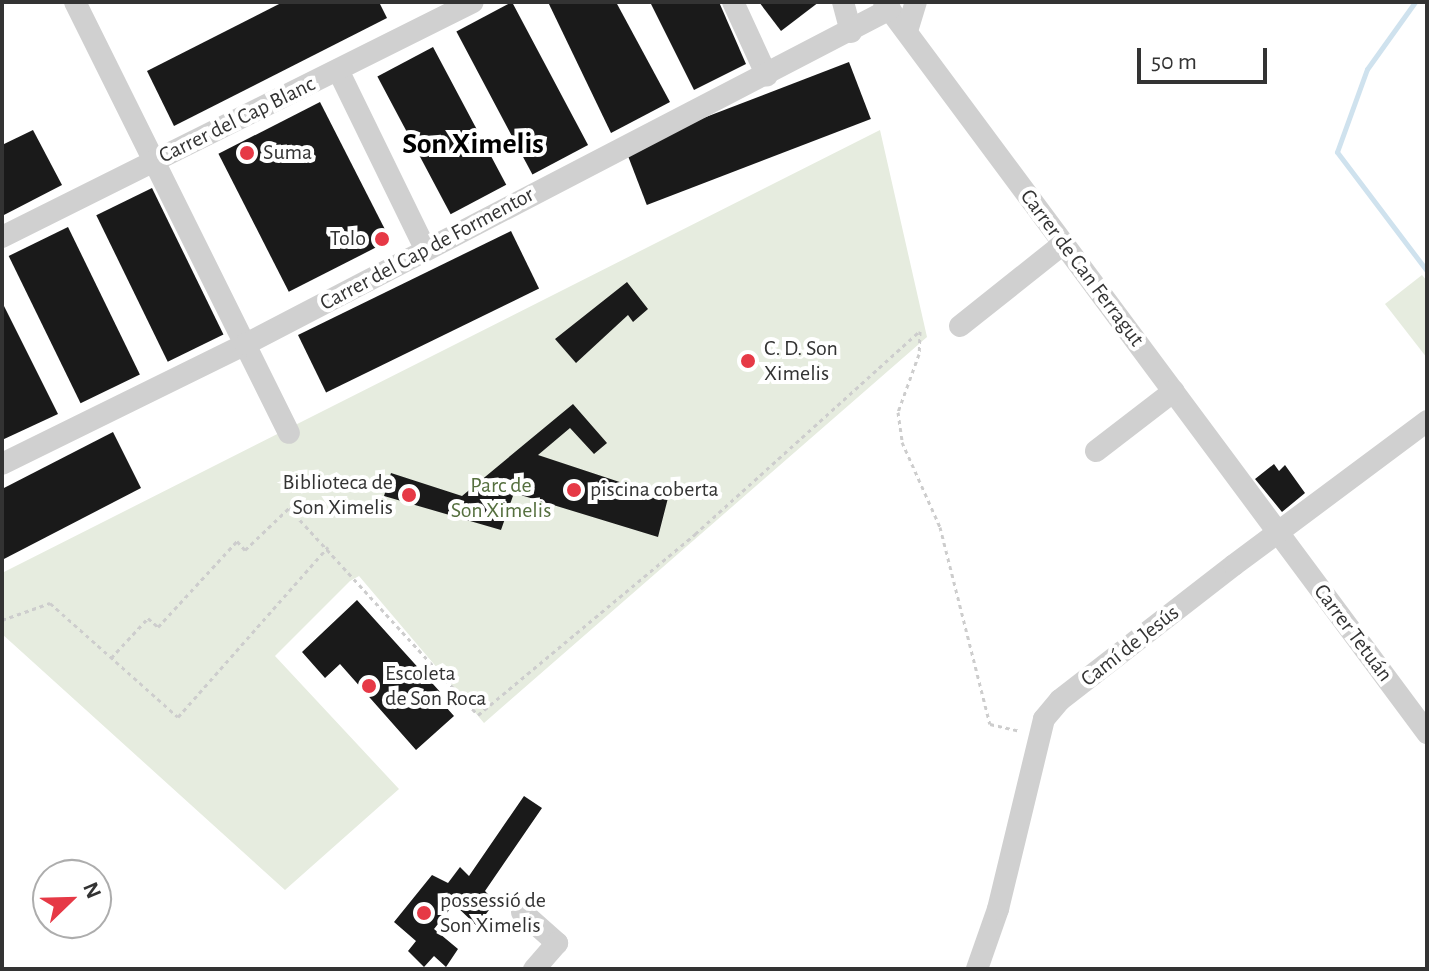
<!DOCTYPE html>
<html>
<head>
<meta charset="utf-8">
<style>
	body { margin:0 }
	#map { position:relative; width:1429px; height:971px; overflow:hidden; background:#fff; font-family:"Alegreya Sans",sans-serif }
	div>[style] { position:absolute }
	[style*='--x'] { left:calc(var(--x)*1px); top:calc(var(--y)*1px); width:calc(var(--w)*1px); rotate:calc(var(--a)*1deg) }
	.green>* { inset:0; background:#e6ecdf }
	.stream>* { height:5px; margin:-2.5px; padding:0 2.5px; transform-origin:2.5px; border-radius:2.5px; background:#cfe2ee }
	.building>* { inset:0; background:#1a1a1a; transform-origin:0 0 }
	.path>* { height:3px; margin-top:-1.5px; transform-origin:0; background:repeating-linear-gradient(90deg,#cdcdcd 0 4px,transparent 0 8px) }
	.minor>* { height:22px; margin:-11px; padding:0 11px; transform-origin:11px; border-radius:11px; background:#d0d0d0 }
	.dots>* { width:22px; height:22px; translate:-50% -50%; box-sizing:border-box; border:4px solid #fff; border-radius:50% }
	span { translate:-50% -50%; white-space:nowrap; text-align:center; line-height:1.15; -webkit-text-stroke:8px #fff; paint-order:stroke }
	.street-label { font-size:22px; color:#333 }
	.poi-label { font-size:22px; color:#333 }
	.left { translate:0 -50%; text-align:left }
	.right { translate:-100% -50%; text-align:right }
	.park-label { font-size:22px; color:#56703f }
	.district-label { font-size:30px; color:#000; font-weight:700 }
	.frame { position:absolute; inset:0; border:4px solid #333; pointer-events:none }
	.north { position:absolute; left:32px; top:859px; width:80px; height:80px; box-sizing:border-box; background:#fff; border:2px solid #adadad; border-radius:50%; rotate:67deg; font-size:22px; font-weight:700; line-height:32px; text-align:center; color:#333 }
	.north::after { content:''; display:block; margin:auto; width:28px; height:36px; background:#e63946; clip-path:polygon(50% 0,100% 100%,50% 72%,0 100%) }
	.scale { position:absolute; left:1137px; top:48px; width:130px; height:36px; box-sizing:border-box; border:4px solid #333; border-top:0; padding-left:10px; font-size:24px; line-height:28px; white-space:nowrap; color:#333; -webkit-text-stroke:6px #fff; paint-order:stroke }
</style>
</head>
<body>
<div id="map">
	<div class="green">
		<div style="clip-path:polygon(880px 130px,927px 337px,484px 723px,359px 576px,350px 581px,275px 656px,399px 789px,285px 890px,2px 634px,2px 573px)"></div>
		<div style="clip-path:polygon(1422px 275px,1427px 281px,1427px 358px,1385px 304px)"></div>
	</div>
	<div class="stream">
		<div style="--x:1415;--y:2;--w:82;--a:125.6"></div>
		<div style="--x:1367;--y:69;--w:88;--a:109.9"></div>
		<div style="--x:1337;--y:152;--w:149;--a:52.9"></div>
	</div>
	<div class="building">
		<div style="clip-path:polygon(283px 2px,379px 2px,387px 18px,174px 126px,147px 71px)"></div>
		<div style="left:512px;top:2px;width:162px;height:63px;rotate:62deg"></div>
		<div style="clip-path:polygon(548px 2px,616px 2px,670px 102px,611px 133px)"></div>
		<div style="clip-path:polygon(650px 2px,719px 2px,746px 64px,694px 90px)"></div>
		<div style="clip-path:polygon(759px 2px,819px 2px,781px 31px)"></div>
		<div style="left:433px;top:47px;width:156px;height:63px;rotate:62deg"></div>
		<div style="left:849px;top:62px;width:61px;height:240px;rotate:69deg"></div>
		<div style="left:320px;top:102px;width:155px;height:114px;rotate:63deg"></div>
		<div style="clip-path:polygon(33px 130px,62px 185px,2px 216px,2px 145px)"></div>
		<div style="left:152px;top:188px;width:163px;height:62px;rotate:64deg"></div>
		<div style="left:68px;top:227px;width:164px;height:66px;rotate:64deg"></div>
		<div style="left:511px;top:231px;width:64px;height:237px;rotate:64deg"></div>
		<div style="clip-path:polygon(627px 282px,648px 309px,633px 322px,628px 315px,576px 363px,555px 339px)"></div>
		<div style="clip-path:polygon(2px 302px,58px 414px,2px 440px)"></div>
		<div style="clip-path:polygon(573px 404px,607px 443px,594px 454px,570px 428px,538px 455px,668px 498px,658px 537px,514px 493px,501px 530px,384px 496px,391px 473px,462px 496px)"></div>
		<div style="clip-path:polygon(113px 432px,141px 488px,2px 560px,2px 489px)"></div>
		<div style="clip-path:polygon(1274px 464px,1279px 471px,1285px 465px,1305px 493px,1282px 512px,1255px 479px)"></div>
		<div style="clip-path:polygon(357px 600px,442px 694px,438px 698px,454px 716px,416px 750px,340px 664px,325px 678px,302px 652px)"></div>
		<div style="clip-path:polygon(524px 796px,542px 808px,485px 891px,495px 902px,477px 926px,454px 904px,434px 929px,458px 949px,446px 967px,434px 956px,424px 967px,408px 951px,416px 941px,394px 922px,432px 875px,448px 883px,460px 867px,469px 876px)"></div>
	</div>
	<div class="path">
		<div style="--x:920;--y:331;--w:23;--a:92"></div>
		<div style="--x:919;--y:354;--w:62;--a:109.9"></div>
		<div style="--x:898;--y:412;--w:30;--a:82"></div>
		<div style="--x:902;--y:442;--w:93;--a:65.9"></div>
		<div style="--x:940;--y:527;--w:203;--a:75.8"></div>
		<div style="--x:990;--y:724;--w:31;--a:13"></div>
		<div style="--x:2;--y:620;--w:51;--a:-19.5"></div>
		<div style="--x:50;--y:603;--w:171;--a:41.7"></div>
		<div style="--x:178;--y:717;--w:227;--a:-48.6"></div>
		<div style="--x:111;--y:658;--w:54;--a:-47.2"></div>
		<div style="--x:148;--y:618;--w:13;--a:42"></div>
		<div style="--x:158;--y:627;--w:117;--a:-47.4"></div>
		<div style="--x:237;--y:541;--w:12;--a:48"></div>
		<div style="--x:245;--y:550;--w:61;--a:-43.7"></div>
		<div style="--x:289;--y:508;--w:280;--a:47.6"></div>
		<div style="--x:478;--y:715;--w:283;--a:-39.8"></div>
		<div style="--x:695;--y:534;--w:303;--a:-42.1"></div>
	</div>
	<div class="minor">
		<div style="--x:75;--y:2;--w:481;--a:63.6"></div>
		<div style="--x:733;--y:2;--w:81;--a:65.3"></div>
		<div style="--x:843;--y:2;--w:31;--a:75"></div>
		<div style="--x:884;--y:2;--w:911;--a:53.39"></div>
		<div style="--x:907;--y:31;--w:30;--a:-73"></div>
		<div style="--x:338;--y:70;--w:198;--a:64"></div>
		<div style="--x:2;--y:237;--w:526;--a:-26.52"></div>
		<div style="--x:960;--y:326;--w:132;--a:-38.5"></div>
		<div style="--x:1096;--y:451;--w:98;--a:-37.6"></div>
		<div style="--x:2;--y:464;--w:272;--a:-26.2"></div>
		<div style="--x:246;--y:344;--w:726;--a:-27.48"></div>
		<div style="--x:522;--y:912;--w:47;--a:41.5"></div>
		<div style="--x:557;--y:943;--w:35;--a:131"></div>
		<div style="--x:977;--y:969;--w:64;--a:-70.7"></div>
		<div style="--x:998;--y:909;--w:195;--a:-76.4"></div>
		<div style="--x:1044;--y:719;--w:25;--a:-50"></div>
		<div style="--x:1060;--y:700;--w:220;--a:-37.8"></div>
		<div style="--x:1234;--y:565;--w:241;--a:-36.7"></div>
	</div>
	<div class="dots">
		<div style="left:247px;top:153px;background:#e63946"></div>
		<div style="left:382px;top:239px;background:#e63946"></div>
		<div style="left:748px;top:361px;background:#e63946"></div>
		<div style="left:574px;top:490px;background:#e63946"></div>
		<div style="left:409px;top:495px;background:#e63946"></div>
		<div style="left:369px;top:686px;background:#e63946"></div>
		<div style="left:424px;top:913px;background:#e63946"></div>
	</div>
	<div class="street-label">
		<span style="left:237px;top:120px;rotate:-26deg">Carrer del Cap Blanc</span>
		<span style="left:427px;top:249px;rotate:-28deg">Carrer del Cap de Formentor</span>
		<span style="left:1082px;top:268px;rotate:53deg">Carrer de Can Ferragut</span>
		<span style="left:1353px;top:633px;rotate:53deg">Carrer Tetuán</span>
		<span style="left:1130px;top:646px;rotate:-38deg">Camí de Jesús</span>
	</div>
	<div class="poi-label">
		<span class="left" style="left:263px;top:153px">Suma</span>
		<span class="right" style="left:366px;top:239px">Tolo</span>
		<span class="left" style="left:764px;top:361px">C. D. Son<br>Ximelis</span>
		<span class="right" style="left:393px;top:495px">Biblioteca de<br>Son Ximelis</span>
		<span class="left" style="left:590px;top:490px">piscina coberta</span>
		<span class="left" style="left:385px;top:686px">Escoleta<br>de Son Roca</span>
		<span class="left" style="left:440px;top:913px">possessió de<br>Son Ximelis</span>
	</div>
	<div class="park-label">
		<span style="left:501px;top:498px">Parc de<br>Son Ximelis</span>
	</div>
	<div class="district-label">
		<span style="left:473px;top:144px">Son Ximelis</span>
	</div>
	<div class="frame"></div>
	<div class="north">N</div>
	<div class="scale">50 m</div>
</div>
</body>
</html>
